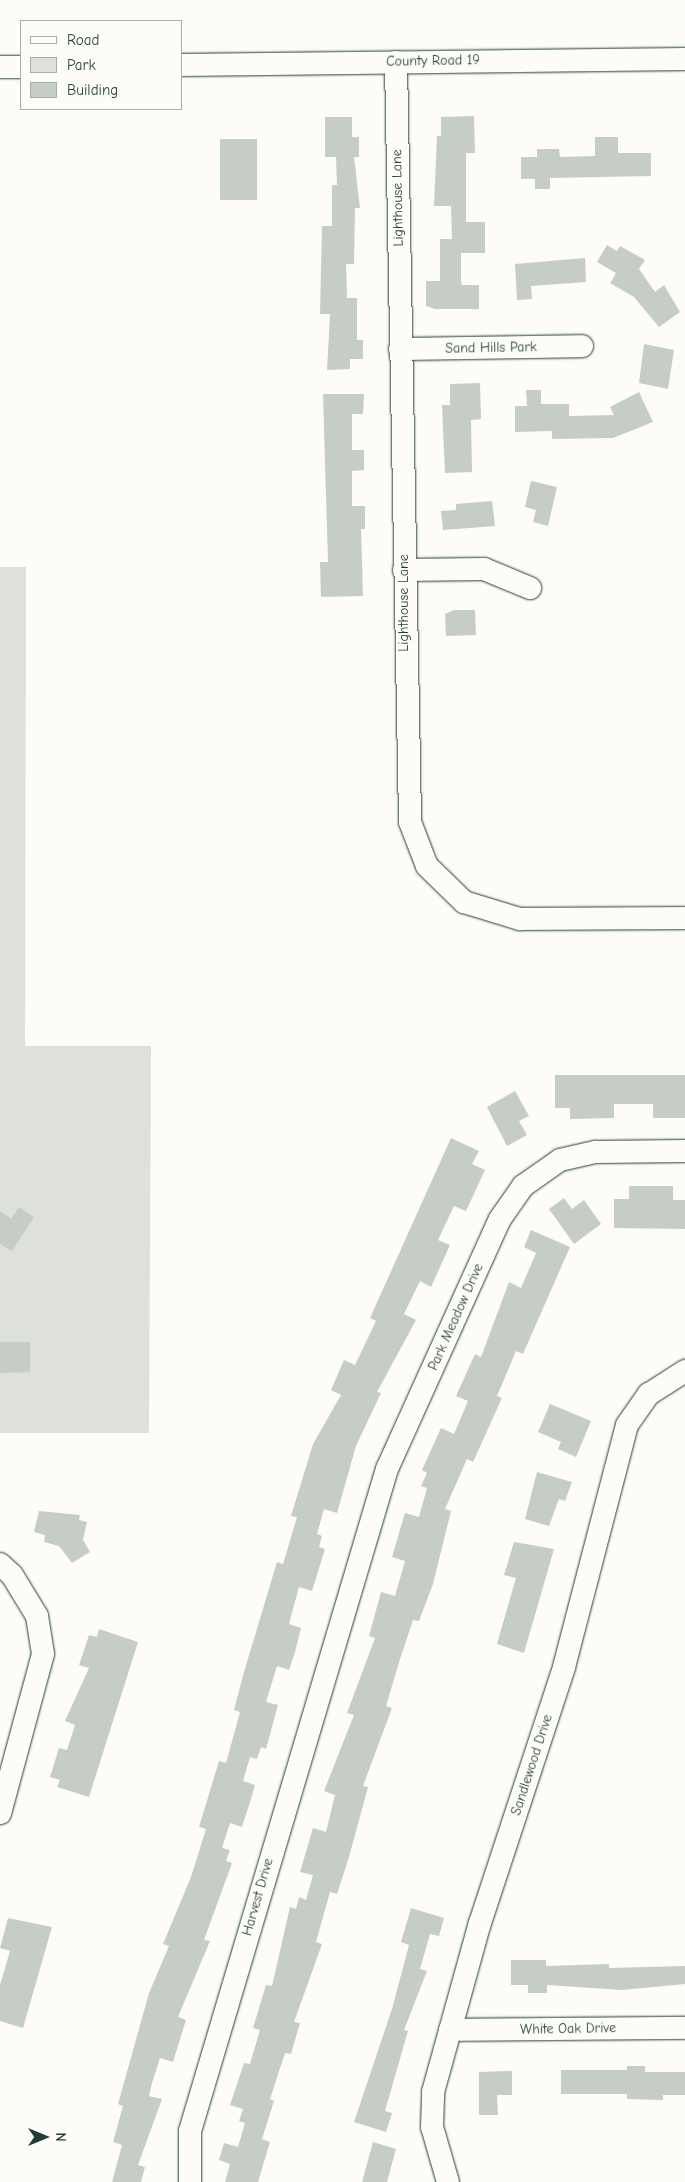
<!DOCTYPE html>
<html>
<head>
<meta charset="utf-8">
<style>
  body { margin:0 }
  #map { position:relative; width:685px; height:2182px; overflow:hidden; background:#fdfcf7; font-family:"Comic Neue",sans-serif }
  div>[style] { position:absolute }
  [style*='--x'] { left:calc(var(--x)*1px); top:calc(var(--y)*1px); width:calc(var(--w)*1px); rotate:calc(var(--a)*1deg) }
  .green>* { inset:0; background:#dde0db }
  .building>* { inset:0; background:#c6cdc7 }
  .roads { filter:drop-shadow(0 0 1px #1f3d34) drop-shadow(0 0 1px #1f3d34) }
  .minor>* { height:22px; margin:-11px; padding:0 11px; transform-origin:11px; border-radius:11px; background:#fdfcf7 }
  span { translate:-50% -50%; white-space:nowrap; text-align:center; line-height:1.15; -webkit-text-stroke:4px #fdfcf7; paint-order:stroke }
  .street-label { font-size:14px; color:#1f3d34 }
  .legend { position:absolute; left:20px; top:20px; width:162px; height:90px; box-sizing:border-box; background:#fdfcf7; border:1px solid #a4b0a9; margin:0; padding:6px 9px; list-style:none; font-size:15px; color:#1f3d34 }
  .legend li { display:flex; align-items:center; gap:10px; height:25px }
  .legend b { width:25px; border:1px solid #a4b0a9 }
  .north { position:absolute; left:20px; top:2112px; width:50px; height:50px; -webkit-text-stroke:4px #fdfcf7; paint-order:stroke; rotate:90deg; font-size:14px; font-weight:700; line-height:20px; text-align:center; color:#1f3d34 }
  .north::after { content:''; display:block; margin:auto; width:18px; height:22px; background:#1f3d34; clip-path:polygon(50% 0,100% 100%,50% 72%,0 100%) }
</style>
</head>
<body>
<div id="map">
  <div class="green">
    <div style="clip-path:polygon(0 567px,26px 567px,25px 1046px,151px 1046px,149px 1433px,0 1433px)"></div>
  </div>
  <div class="building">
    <div style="clip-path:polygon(474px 116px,475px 153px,466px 153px,466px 222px,485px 222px,485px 253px,461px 253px,461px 281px,462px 285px,479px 285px,479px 309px,435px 309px,426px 306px,426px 281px,440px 281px,440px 239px,452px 239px,451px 206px,434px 206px,437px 136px,441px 136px,441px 117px)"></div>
    <div style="clip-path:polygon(325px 117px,352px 117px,352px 137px,359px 137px,359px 157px,354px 157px,360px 208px,355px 208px,354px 264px,346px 264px,347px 298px,357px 298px,357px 340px,363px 340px,363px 359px,350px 359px,350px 369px,327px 370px,330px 314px,320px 314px,322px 226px,332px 226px,332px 185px,337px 185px,336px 157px,325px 157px)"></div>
    <div style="clip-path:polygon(595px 137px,618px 137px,618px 153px,651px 153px,651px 176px,550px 178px,550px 189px,535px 189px,535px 179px,521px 179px,521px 157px,537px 157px,537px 149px,559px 149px,560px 157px,595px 156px)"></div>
    <div style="clip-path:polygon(220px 139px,257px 139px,257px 200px,220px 200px)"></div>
    <div style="clip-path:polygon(607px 245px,617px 251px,620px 246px,645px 260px,639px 269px,655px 292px,664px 285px,680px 312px,659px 327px,634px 297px,610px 283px,616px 273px,597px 262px)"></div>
    <div style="clip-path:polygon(585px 258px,586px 282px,531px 286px,532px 299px,517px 300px,515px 264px)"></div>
    <div style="clip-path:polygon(644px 344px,674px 350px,668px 389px,639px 383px)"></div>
    <div style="clip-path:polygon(480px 383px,481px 419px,471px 420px,472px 472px,445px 473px,442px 405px,450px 405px,450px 384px)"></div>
    <div style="clip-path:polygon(526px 390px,541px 390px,541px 404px,569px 404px,569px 416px,614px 415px,610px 407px,639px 392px,653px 422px,613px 438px,552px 439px,552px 431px,515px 432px,515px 406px,527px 406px)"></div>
    <div style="clip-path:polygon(323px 394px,364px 394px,363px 414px,352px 414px,352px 450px,364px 450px,364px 470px,352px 471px,352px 506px,365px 506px,365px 529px,361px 529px,363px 596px,321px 597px,320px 562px,328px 562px)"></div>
    <div style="clip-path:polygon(531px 481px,557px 487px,548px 526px,533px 522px,536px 510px,525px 507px)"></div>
    <div style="clip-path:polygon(492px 501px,495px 526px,443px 530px,441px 511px,456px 510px,456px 504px)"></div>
    <div style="clip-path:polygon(454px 610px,475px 610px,476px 635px,446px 636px,445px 614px)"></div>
    <div style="clip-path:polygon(555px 1075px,685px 1075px,685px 1118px,653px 1118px,653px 1104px,614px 1104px,614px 1118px,570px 1119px,570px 1108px,555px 1108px)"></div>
    <div style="clip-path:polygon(515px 1091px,529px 1116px,519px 1121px,527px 1135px,507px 1146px,487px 1107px)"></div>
    <div style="clip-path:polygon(451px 1138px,479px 1151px,472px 1164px,485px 1170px,466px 1211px,454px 1206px,438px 1240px,450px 1245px,431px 1287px,420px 1281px,404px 1314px,416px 1320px,377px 1392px,381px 1393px,356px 1446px,337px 1513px,324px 1509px,317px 1534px,322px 1536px,319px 1547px,325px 1549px,312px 1591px,299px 1587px,289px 1624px,301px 1628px,295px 1652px,289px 1670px,277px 1666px,266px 1702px,278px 1705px,266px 1749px,261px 1747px,257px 1759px,250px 1757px,243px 1781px,255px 1785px,250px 1802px,242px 1827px,230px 1823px,222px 1848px,230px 1850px,226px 1861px,232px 1863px,204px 1940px,210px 1941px,178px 2017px,186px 2020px,173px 2062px,160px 2058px,152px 2083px,149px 2096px,162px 2099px,138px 2165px,145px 2167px,141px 2182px,112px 2182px,122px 2145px,113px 2142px,123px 2106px,118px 2104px,149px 1993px,169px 1946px,163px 1944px,191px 1877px,206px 1829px,199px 1827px,219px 1761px,226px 1763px,240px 1712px,234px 1710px,244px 1672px,277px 1562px,283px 1564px,297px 1517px,291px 1516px,313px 1444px,341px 1395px,331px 1390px,344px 1360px,355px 1365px,376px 1321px,370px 1318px)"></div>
    <div style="clip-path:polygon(629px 1186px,673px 1186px,673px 1200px,685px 1200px,685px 1229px,614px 1228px,614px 1199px,629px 1199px)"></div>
    <div style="clip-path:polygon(564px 1198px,572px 1209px,584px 1200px,601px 1224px,574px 1244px,549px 1209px)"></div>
    <div style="clip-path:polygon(19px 1207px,34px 1217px,12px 1251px,0 1244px,0 1211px,11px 1219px)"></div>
    <div style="clip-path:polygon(531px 1230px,570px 1247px,523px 1354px,516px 1351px,497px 1396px,502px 1398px,473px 1462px,467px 1459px,445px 1509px,451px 1511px,433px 1584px,419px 1621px,413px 1620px,400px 1659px,386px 1706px,392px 1708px,363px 1786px,368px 1787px,349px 1857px,337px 1894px,330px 1892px,316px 1942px,322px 1944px,294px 2022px,300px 2023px,291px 2054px,285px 2053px,270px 2099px,274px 2101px,262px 2139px,270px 2142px,258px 2182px,225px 2182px,230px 2164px,219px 2160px,224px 2143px,238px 2147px,245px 2123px,239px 2121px,243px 2109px,230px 2105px,244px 2063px,250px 2064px,260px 2030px,253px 2028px,266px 1985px,272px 1986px,290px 1907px,296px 1909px,299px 1897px,306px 1900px,313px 1875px,300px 1872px,313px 1828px,326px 1832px,335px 1795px,324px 1791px,354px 1715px,347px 1713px,375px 1638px,369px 1636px,381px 1592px,395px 1596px,405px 1561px,392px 1557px,405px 1513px,419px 1517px,427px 1488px,421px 1486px,427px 1473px,422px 1470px,441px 1428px,454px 1434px,468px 1401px,456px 1396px,475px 1354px,481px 1357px,509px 1282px,521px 1288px,536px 1253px,524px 1247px)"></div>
    <div style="clip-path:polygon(0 1342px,30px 1342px,30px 1372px,0 1373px)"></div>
    <div style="clip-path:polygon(550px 1404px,591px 1421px,576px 1457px,558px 1449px,561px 1442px,538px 1432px)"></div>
    <div style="clip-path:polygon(537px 1472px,572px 1482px,565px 1501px,559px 1499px,549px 1526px,525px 1519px)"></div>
    <div style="clip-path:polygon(39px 1511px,80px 1515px,79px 1520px,87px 1522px,83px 1540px,90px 1552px,72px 1563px,59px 1546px,44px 1542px,45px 1535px,34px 1532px)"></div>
    <div style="clip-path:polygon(514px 1542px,554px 1549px,524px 1653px,497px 1644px,516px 1578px,504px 1575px)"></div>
    <div style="clip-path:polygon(99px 1629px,138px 1642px,89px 1797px,57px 1787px,60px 1780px,50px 1777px,59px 1748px,67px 1750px,75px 1725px,65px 1721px,89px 1668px,79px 1665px,89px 1635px,97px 1637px)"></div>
    <div style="clip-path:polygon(411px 1908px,444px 1918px,439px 1936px,430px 1934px,420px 1969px,427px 1971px,404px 2030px,408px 2031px,385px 2111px,392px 2113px,386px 2132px,354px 2122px,392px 2009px,409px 1945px,401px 1942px)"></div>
    <div style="clip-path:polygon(8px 1918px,52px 1927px,23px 2028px,0 2021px,0 1985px,10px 1951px,0 1948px)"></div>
    <div style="clip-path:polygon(511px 1960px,546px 1960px,546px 1966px,609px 1964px,609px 1968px,685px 1966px,685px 1984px,622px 1990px,547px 1985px,547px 1993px,528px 1993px,528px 1985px,511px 1985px)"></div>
    <div style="clip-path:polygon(627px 2066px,645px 2066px,645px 2072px,685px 2072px,685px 2095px,663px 2095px,663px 2100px,627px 2099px,627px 2094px,561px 2094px,561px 2070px,627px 2070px)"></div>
    <div style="clip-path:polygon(512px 2071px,512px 2095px,497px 2095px,498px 2115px,479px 2115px,479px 2072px)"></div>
    <div style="clip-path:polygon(373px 2142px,396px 2149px,387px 2182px,362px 2182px)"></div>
  </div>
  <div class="roads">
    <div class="minor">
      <div style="--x:396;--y:62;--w:760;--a:88.94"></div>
      <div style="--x:410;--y:822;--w:47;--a:68.9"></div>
      <div style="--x:427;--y:866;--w:52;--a:44.2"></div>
      <div style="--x:464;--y:902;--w:59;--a:16.9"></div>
      <div style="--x:520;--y:919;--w:165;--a:-0.3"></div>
      <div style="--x:181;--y:65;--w:504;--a:-0.68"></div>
      <div style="--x:0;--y:67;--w:21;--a:0"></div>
      <div style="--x:400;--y:349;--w:182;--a:-0.9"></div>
      <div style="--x:404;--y:570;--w:80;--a:-0.7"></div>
      <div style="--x:484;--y:569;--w:50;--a:22.4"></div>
      <div style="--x:0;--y:1564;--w:16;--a:43"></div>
      <div style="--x:12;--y:1575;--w:48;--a:58.6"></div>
      <div style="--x:37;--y:1616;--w:38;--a:81"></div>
      <div style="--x:43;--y:1654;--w:165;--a:105.1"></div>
      <div style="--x:450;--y:2030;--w:235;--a:-0.5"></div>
      <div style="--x:190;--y:2182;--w:51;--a:-90"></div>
      <div style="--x:190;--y:2131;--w:691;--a:-73.43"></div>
      <div style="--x:387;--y:1469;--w:274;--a:-65.7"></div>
      <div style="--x:500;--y:1219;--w:40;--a:-55.1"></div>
      <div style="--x:523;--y:1186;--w:45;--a:-35.1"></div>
      <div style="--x:560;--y:1160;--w:37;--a:-13"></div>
      <div style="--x:596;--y:1152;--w:89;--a:-0.6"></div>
      <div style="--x:448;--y:2182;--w:57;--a:-106.2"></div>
      <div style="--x:432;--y:2127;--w:35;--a:-88"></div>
      <div style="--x:433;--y:2092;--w:175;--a:-74.5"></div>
      <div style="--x:480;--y:1923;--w:269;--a:-71.8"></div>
      <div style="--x:564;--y:1667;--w:250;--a:-75.4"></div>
      <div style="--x:627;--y:1425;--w:38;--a:-55"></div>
      <div style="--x:649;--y:1394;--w:43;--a:-32.6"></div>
    </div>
  </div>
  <div class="street-label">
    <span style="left:433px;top:61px;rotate:-1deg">County Road 19</span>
    <span style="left:398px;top:198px;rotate:-91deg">Lighthouse Lane</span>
    <span style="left:491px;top:348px;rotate:-1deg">Sand Hills Park</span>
    <span style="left:404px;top:603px;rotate:-90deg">Lighthouse Lane</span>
    <span style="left:456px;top:1317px;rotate:-66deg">Park Meadow Drive</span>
    <span style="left:532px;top:1765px;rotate:-72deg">Sandlewood Drive</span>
    <span style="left:258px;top:1897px;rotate:-74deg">Harvest Drive</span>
    <span style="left:568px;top:2029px;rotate:-1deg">White Oak Drive</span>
  </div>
  <ul class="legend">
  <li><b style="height:6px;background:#fdfcf7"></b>Road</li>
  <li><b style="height:14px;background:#dde0db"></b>Park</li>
  <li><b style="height:14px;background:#c6cdc7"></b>Building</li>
  </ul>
  <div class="north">N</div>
</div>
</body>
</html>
